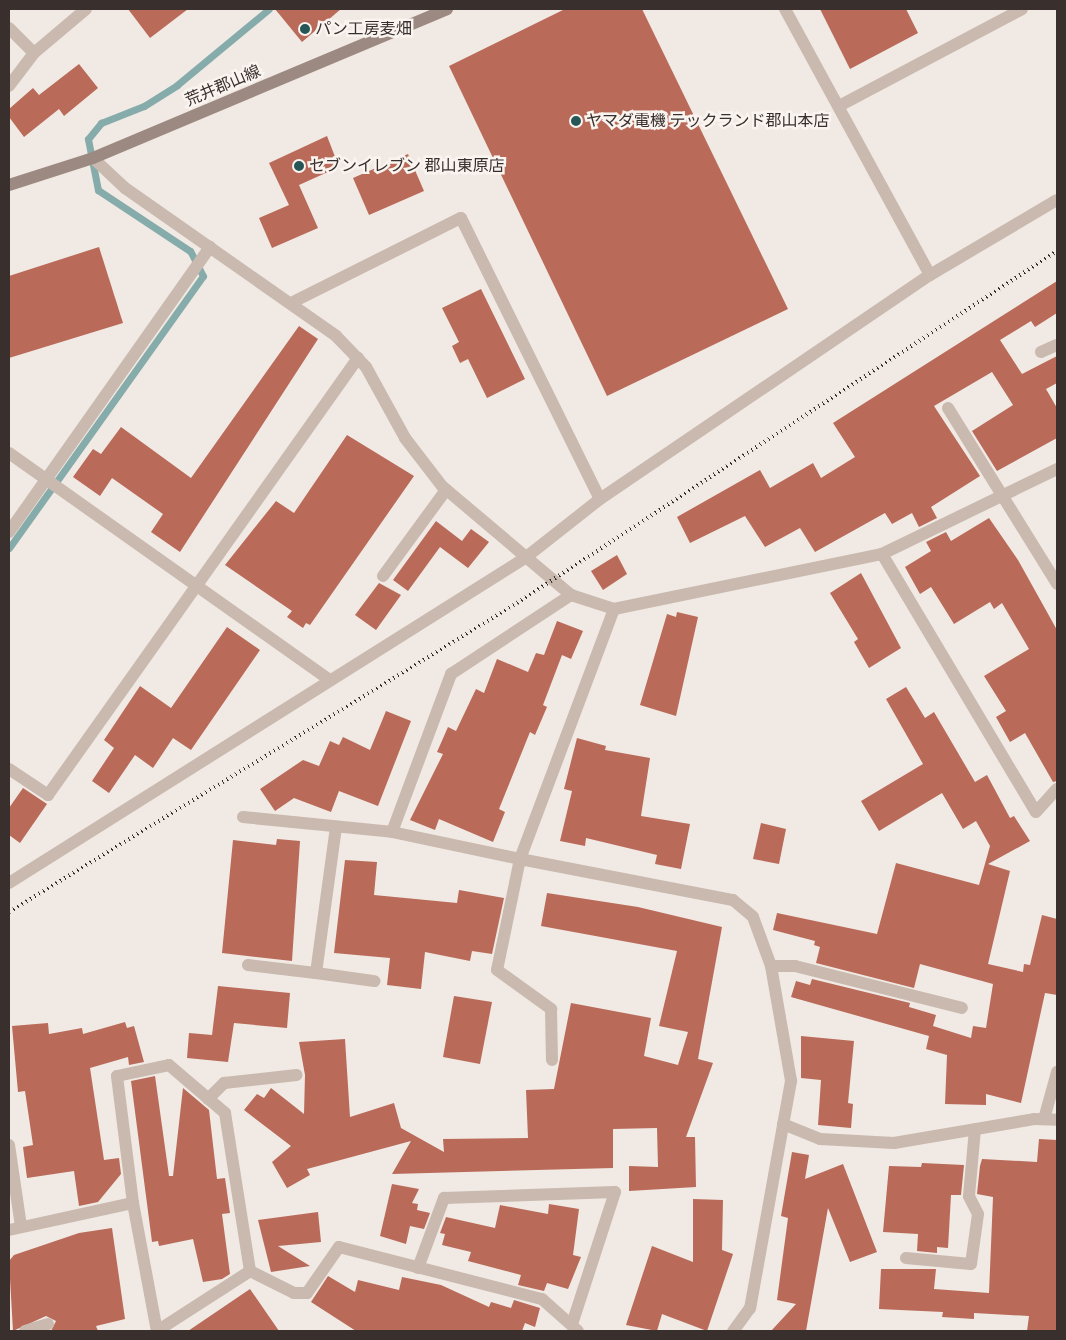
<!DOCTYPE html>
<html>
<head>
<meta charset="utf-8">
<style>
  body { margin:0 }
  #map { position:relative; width:1066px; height:1340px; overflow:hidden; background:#f1e9e3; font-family:Cabin,"Noto Sans JP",sans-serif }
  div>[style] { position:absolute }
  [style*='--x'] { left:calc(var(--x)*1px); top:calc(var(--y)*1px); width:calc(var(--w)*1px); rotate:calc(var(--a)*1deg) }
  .stream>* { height:7px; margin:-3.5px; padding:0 3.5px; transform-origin:3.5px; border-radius:3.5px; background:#85acaa }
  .building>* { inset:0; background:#b96a59 }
  .minor>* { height:12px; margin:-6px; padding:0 6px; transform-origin:6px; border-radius:6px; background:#c9b9af }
  .secondary>* { height:12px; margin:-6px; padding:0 6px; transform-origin:6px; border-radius:6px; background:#9c8981 }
  .rail>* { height:4px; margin-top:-2px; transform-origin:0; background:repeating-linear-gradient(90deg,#392f2d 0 1px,transparent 0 5px) }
  .dots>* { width:14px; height:14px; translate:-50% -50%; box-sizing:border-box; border:2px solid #f9f4ef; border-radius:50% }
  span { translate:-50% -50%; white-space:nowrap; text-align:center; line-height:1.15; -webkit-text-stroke:5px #f9f4ef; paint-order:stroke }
  .poi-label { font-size:16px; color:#392f2d }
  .left { translate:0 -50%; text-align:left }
  .street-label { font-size:16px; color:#392f2d }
  .frame { position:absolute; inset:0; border:10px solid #392f2d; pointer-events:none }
</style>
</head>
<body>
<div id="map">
  <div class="stream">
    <div style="--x:9;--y:548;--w:334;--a:-54.5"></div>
    <div style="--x:203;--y:276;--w:28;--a:-117"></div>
    <div style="--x:190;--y:251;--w:110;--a:-146.5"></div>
    <div style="--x:98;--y:190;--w:52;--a:-101.1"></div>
    <div style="--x:88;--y:139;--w:21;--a:-51"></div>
    <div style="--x:101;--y:123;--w:46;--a:-21.6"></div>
    <div style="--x:144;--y:106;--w:39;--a:-32"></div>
    <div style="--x:177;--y:85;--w:119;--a:-39.6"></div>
  </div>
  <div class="building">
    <div style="clip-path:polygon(128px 9px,188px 9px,150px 38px)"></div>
    <div style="clip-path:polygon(275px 9px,341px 9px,302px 42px)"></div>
    <div style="clip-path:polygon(565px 9px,642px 9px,788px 309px,607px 396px,449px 66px)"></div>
    <div style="clip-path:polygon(820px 9px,906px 9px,918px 33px,850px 69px)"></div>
    <div style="clip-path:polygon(79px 64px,98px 88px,64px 116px,59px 109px,24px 137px,9px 117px,9px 109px,33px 88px,39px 95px)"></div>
    <div style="clip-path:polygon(327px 136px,339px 167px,299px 185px,318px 228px,272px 248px,259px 218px,289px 205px,269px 163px)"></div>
    <div style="clip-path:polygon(408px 154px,424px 191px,369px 215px,353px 178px)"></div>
    <div style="clip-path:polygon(99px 247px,123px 323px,9px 358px,9px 276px)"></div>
    <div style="clip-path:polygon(1057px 281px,1057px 313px,1035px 327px,1031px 321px,1000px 340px,1022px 374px,1057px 356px,1057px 383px,1046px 389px,1057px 408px,1057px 438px,997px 471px,972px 431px,1013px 405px,992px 372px,934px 406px,980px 476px,931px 507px,937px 518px,919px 527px,912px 513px,892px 524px,885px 513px,815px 552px,800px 528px,765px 547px,745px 516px,690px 543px,677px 517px,760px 470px,770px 488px,813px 463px,821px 478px,855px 457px,833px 423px)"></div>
    <div style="clip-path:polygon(481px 289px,525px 379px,487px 398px,468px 359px,460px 363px,452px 346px,459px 342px,442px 308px)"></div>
    <div style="clip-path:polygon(299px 326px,318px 339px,180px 552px,151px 532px,163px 514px,112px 478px,100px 496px,73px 477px,93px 449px,101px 454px,121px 427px,191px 478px)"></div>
    <div style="clip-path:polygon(347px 435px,414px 476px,310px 625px,306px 623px,303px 628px,287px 617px,292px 611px,225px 565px,276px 501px,294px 513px)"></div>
    <div style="clip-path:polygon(989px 518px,1018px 560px,1057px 630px,1057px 781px,1053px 782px,1025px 733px,1010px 742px,996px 717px,1006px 711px,984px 676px,1029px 649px,1002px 603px,994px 609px,990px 602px,954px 624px,931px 587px,920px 594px,905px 567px,931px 551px,926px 542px,946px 532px,951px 541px)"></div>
    <div style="clip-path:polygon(436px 521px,462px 541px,471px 529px,489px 542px,468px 568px,440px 547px,408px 591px,393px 580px)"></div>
    <div style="clip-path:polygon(617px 555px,627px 574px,603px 590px,591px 571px)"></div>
    <div style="clip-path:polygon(861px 573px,901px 648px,869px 668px,854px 642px,858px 639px,830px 593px)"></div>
    <div style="clip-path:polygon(379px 583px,401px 595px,376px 630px,355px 615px)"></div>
    <div style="clip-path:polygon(677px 612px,698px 617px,676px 716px,640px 705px,667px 614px,676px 617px)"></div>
    <div style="clip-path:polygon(557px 621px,583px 631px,571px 659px,562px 655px,543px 705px,547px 707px,535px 735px,530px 732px,499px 809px,505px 812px,493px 842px,439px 819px,435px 830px,410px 820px,443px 754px,437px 752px,448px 727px,456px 731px,476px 689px,484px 693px,497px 659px,528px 672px,536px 653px,544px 655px)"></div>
    <div style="clip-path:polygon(227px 627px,260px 650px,191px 750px,173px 738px,153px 768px,135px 755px,109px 793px,92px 781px,114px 748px,104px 740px,140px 686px,171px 708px)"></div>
    <div style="clip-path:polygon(906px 687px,925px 718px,934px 712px,975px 782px,987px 775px,1010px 818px,1014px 816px,1030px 841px,988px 864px,1010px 871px,988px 964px,1023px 972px,1024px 964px,1030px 965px,1042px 915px,1057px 919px,1057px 995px,1045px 993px,1021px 1103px,986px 1094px,986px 1105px,945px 1104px,947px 1055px,926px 1049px,929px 1036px,791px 997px,796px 981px,810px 985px,812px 979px,910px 1003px,909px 1007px,936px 1015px,933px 1026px,971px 1038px,973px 1026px,986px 1028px,993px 984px,920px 964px,914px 988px,816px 963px,820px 947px,814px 945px,815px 941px,773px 930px,777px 913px,877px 934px,896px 863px,979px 885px,990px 846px,976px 821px,963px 829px,942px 793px,879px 831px,861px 801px,923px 764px,886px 699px)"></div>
    <div style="clip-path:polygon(386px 711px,411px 721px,378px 806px,339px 791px,331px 812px,294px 798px,275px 811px,260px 789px,303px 760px,319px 766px,330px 741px,339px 745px,343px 737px,370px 750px)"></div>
    <div style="clip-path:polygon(577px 738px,606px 746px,605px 750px,650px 758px,641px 816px,690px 824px,681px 869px,655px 864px,657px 855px,586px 838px,585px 846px,560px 841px,572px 791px,564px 789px)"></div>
    <div style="clip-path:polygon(23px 788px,47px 804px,20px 843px,9px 835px,9px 808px)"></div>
    <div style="clip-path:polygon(761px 823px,786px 829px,779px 864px,753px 859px)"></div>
    <div style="clip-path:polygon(277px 839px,300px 841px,292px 961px,222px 953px,233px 840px,276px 845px)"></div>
    <div style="clip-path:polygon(345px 860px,377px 862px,374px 895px,457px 903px,459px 890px,504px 898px,492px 954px,472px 951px,470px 961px,425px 952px,421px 989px,387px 985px,390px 958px,334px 953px)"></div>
    <div style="clip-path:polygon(547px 893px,638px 907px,722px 927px,698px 1059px,713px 1063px,686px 1137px,695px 1137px,696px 1187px,629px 1191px,629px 1166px,658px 1167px,657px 1128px,613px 1129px,613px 1168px,392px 1174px,411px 1141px,307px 1169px,310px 1175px,287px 1188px,272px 1162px,291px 1146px,244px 1110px,257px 1094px,264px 1098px,271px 1088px,304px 1114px,305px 1075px,299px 1042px,345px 1039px,350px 1117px,394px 1103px,401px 1128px,444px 1152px,443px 1139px,528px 1138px,526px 1090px,554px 1089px,571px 1003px,651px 1018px,644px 1056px,678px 1065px,688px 1032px,659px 1026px,677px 951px,541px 926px)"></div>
    <div style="clip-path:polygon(218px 986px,290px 993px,287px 1028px,234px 1023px,228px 1062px,187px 1058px,189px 1033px,212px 1035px)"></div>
    <div style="clip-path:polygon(454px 996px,492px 1002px,480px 1064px,443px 1057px)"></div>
    <div style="clip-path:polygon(125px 1022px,127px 1028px,134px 1026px,144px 1062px,129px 1065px,128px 1057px,90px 1068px,104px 1160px,119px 1158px,121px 1174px,98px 1202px,79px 1206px,74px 1171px,27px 1178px,23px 1147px,33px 1145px,25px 1091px,18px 1092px,12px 1026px,48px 1023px,49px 1034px,82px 1028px,83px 1034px)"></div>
    <div style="clip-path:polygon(801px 1036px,854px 1041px,848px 1103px,853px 1104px,851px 1128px,818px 1125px,821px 1080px,801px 1078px)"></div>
    <div style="clip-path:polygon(155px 1076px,169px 1176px,173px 1176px,183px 1088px,209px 1110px,217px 1179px,225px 1178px,230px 1213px,222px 1214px,230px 1274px,222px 1279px,203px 1282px,193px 1239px,159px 1246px,158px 1241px,152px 1242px,131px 1081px)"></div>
    <div style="clip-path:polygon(1039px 1139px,1057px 1140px,1057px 1331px,1027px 1331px,1029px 1316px,974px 1313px,974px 1319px,942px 1317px,943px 1312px,879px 1309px,881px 1269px,936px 1269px,934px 1289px,989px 1293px,993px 1197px,977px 1194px,980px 1166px,982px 1159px,1037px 1162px)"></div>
    <div style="clip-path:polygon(792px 1152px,809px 1155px,805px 1179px,843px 1164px,877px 1252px,850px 1262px,828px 1208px,806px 1331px,771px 1331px,796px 1304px,777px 1300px,788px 1218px,781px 1216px)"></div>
    <div style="clip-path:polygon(922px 1163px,964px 1165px,961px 1195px,951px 1195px,948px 1248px,937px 1247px,937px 1253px,917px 1251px,918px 1234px,883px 1232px,889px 1166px,921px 1167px)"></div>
    <div style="clip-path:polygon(392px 1184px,419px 1189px,412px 1203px,418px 1204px,417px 1210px,430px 1213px,424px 1229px,410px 1226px,406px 1244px,380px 1236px)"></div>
    <div style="clip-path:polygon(693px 1199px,723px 1200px,722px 1250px,733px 1254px,707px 1331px,662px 1314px,657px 1331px,626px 1325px,652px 1246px,693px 1262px)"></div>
    <div style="clip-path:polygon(549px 1204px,579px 1209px,573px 1255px,581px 1257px,568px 1289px,547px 1283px,544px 1291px,518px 1285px,521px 1275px,468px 1261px,471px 1252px,442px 1245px,445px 1234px,440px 1233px,446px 1217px,495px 1228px,500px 1205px,548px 1214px)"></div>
    <div style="clip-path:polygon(318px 1212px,321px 1242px,278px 1246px,310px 1266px,271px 1272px,258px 1220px)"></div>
    <div style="clip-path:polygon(112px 1228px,125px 1319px,96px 1326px,98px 1331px,51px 1331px,56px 1321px,46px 1316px,13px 1331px,9px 1261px,14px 1255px,79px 1233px)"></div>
    <div style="clip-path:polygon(328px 1276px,355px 1292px,358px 1280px,399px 1290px,402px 1277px,441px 1285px,489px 1307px,491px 1302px,511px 1308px,514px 1300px,540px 1308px,535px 1327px,525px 1323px,522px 1331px,356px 1331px,311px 1302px)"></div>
    <div style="clip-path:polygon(250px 1289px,279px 1331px,188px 1331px)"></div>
  </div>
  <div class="minor">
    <div style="--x:785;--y:9;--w:303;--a:61.4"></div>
    <div style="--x:9;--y:28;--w:35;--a:45"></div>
    <div style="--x:9;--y:86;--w:41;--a:-52.9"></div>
    <div style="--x:34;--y:53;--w:68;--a:-40.2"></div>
    <div style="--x:839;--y:106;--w:207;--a:-27.9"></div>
    <div style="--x:93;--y:158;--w:44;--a:43.2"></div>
    <div style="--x:125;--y:188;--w:258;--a:35"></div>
    <div style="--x:336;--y:336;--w:43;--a:45.9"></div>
    <div style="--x:366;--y:367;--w:81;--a:61.2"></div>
    <div style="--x:405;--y:438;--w:61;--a:52.4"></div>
    <div style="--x:442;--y:486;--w:169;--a:40.2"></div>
    <div style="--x:571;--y:595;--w:45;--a:18"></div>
    <div style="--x:614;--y:609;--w:267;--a:110.6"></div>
    <div style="--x:520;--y:859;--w:217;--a:10.9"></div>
    <div style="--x:733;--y:900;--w:26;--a:40"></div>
    <div style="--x:753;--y:917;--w:52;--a:69.8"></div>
    <div style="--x:771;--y:966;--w:117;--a:80.1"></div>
    <div style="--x:791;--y:1081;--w:231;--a:100.2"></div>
    <div style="--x:750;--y:1308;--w:29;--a:126"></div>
    <div style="--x:291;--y:303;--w:190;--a:-26.6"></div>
    <div style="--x:461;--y:218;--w:313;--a:63.7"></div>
    <div style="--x:1041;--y:352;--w:17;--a:-24"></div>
    <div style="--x:948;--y:408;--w:207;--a:58.2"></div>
    <div style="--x:9;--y:453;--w:391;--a:35.3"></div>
    <div style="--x:9;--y:532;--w:349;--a:-54.8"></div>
    <div style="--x:882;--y:554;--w:300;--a:59.2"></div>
    <div style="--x:1036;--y:812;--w:31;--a:-48"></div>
    <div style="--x:383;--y:576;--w:107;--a:-53.8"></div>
    <div style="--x:614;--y:609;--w:274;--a:-11.6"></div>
    <div style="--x:882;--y:554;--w:195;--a:-25.9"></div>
    <div style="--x:9;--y:769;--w:47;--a:33.7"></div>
    <div style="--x:48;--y:795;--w:536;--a:-54.65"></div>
    <div style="--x:243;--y:817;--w:150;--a:5.7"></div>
    <div style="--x:392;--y:832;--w:131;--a:11.9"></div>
    <div style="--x:520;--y:859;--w:113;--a:101.7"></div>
    <div style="--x:497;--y:970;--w:67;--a:35.8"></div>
    <div style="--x:551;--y:1009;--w:51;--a:88.9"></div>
    <div style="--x:392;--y:832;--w:169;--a:-69.5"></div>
    <div style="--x:451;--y:674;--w:144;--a:-33.4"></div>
    <div style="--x:9;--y:883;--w:610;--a:-32.2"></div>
    <div style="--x:525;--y:558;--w:95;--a:-38.2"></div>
    <div style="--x:600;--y:499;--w:399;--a:-34.2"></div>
    <div style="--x:930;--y:275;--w:147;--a:-30.6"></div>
    <div style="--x:248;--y:965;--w:68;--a:6.7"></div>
    <div style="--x:316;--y:973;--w:147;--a:-82.2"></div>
    <div style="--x:771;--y:966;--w:24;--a:0"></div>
    <div style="--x:795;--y:966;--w:172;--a:14.1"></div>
    <div style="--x:316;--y:973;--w:59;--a:7.9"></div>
    <div style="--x:208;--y:1099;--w:23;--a:-45"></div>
    <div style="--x:224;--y:1083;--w:73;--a:-6.3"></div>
    <div style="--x:1044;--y:1119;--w:49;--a:-74.5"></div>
    <div style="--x:783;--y:1124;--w:40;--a:22"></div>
    <div style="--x:820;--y:1139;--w:74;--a:3.1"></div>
    <div style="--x:894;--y:1143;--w:142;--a:-9.7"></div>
    <div style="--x:1034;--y:1119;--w:23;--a:2"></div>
    <div style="--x:9;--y:1145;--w:82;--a:81.6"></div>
    <div style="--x:133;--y:1203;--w:128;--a:-97.2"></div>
    <div style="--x:117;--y:1076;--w:53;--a:-11.9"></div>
    <div style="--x:169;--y:1065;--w:74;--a:40.6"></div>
    <div style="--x:225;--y:1113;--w:160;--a:81"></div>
    <div style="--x:9;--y:1230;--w:127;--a:-12.3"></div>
    <div style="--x:133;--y:1203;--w:130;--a:79.4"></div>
    <div style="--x:906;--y:1258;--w:65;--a:5.3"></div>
    <div style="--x:971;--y:1264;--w:50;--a:-82"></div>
    <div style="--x:978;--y:1214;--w:20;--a:-117"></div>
    <div style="--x:969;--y:1196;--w:67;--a:-84.9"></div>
    <div style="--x:418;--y:1268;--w:75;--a:-69.6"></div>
    <div style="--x:444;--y:1198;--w:171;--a:-2"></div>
    <div style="--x:615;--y:1192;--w:139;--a:108"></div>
    <div style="--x:25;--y:1331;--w:24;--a:-17"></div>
    <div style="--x:157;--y:1331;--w:111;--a:-32.8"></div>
    <div style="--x:250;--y:1271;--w:49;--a:26.6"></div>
    <div style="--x:294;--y:1293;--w:13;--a:0"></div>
    <div style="--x:307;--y:1293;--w:56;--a:-55.2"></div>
    <div style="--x:339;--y:1247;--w:210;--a:14.4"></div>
    <div style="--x:542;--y:1299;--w:48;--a:41.6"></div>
  </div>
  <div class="secondary">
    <div style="--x:9;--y:185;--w:88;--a:-17.8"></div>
    <div style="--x:93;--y:158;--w:384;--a:-22.8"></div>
  </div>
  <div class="rail">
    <div style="--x:9;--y:912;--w:595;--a:-31.31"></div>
    <div style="--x:517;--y:603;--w:645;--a:-33.1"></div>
  </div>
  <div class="dots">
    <div style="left:305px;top:29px;background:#265656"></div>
    <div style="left:576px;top:121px;background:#265656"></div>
    <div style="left:299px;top:166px;background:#265656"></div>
  </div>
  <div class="poi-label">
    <span class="left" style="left:315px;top:29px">パン工房麦畑</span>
    <span class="left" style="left:586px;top:121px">ヤマダ電機 テックランド郡山本店</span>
    <span class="left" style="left:309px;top:166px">セブンイレブン 郡山東原店</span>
  </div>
  <div class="street-label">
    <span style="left:223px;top:86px;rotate:-23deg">荒井郡山線</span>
  </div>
  <div class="frame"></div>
</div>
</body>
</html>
